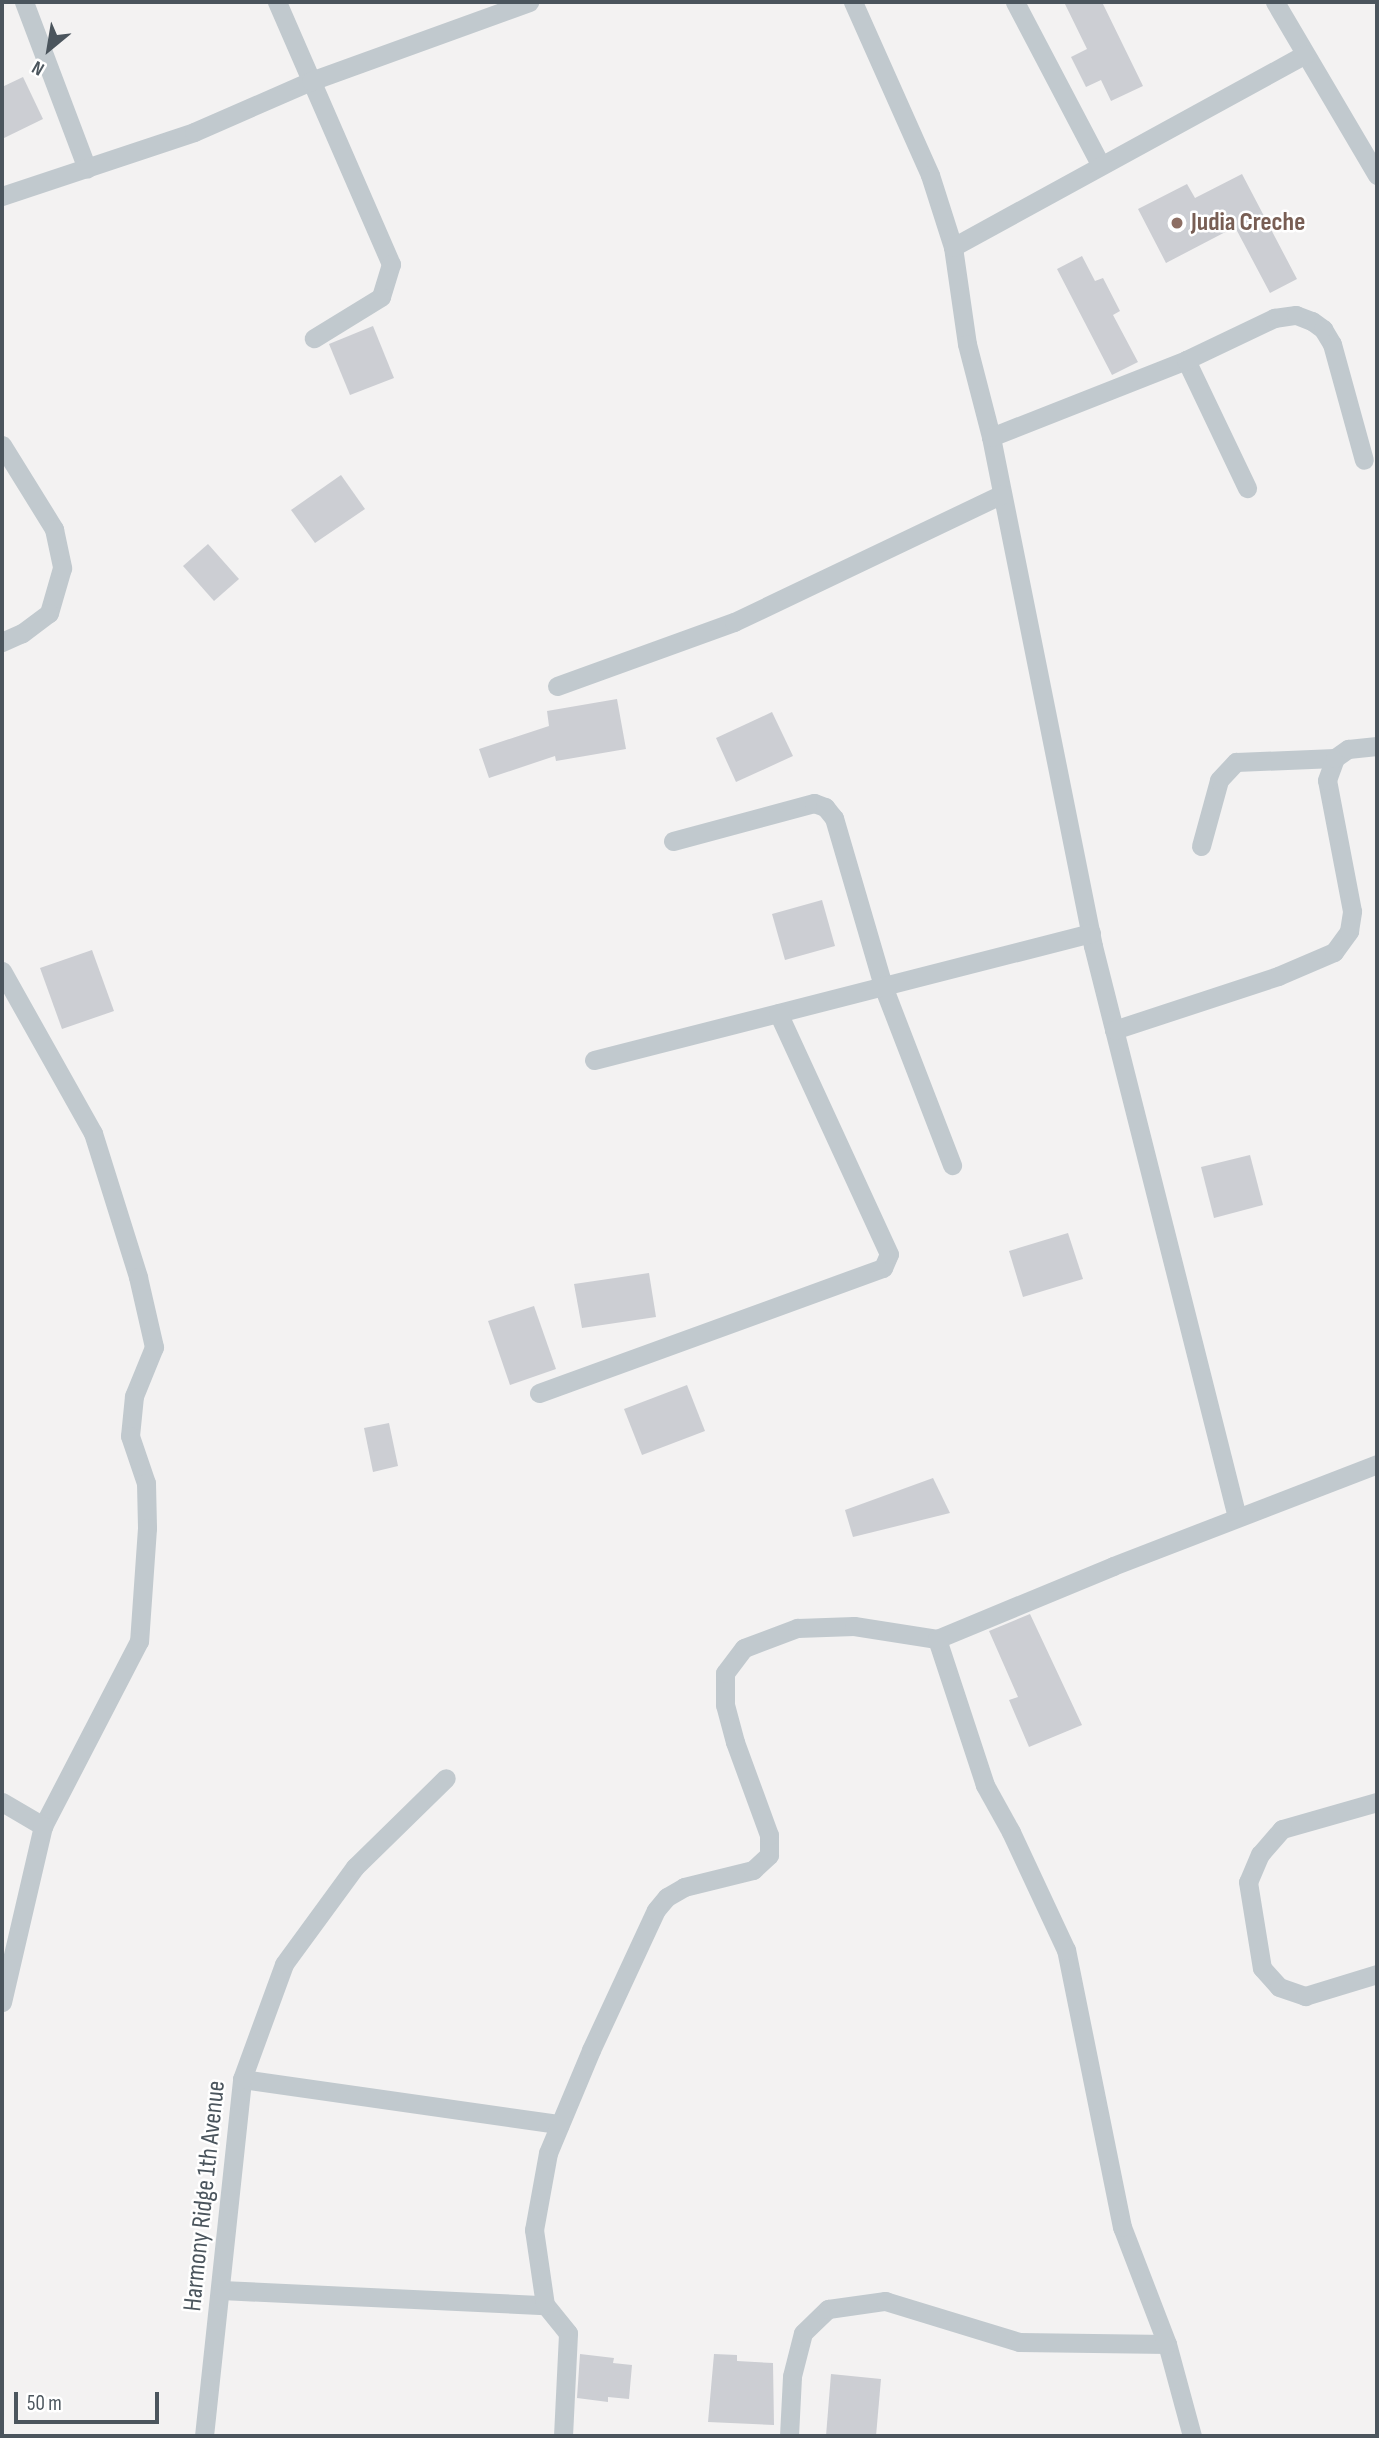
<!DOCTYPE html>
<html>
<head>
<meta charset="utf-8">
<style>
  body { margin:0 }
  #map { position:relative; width:1379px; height:2438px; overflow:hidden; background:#f3f2f2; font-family:"Sofia Sans Condensed",sans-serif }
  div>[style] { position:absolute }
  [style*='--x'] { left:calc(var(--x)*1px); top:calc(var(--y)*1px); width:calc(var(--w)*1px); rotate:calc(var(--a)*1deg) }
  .building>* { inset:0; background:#ccced3 }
  .minor>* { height:19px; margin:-9.5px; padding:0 9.5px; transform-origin:9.5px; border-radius:9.5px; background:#c1c9ce }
  .dots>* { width:19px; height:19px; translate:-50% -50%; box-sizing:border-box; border:4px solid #fff; border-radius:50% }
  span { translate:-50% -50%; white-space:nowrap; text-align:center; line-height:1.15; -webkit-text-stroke:5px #fff; paint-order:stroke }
  .education-label { font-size:26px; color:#785e54; font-weight:700 }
  .left { translate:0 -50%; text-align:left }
  .street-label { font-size:26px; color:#4b555d }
  .frame { position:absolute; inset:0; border:4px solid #4b555d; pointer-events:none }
  .north { position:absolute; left:14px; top:14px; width:70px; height:70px; -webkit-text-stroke:5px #fff; paint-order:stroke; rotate:210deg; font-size:19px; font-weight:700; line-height:28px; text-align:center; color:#4b555d }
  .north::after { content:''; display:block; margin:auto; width:24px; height:32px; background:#4b555d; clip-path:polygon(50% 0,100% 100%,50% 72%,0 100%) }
  .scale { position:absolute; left:14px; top:2392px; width:145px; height:32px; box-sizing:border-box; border:4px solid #4b555d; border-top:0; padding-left:9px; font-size:21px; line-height:24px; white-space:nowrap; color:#4b555d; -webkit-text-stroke:5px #fff; paint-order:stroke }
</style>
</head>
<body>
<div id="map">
  <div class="building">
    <div style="clip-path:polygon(1064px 2px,1102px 2px,1143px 86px,1111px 101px,1101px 80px,1086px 87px,1071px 57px,1087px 49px)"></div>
    <div style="clip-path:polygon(23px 77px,43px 119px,2px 139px,2px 87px)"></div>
    <div style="clip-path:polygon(1242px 174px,1297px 279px,1270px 293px,1235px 227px,1166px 263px,1138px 209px,1187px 184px,1195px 198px)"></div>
    <div style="clip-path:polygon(1082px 256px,1095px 281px,1103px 278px,1120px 311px,1113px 315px,1138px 362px,1112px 375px,1057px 269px)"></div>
    <div style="clip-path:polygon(373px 326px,394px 378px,350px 395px,329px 344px)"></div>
    <div style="clip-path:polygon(341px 475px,365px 509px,315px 543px,291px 510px)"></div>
    <div style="clip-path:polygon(208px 544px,239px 579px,214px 601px,183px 566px)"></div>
    <div style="clip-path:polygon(617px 699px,626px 749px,556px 761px,555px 756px,489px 778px,479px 749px,549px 726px,547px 711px)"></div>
    <div style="clip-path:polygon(772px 712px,793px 756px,736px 782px,716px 738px)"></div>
    <div style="clip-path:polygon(822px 900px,835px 946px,785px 960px,772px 914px)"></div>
    <div style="clip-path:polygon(92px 950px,114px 1011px,62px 1029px,40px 968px)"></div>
    <div style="clip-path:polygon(1250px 1155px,1263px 1205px,1214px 1218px,1201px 1167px)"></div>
    <div style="clip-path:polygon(1068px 1233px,1083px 1279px,1023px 1297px,1009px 1251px)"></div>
    <div style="clip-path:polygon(649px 1273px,656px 1317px,582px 1328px,574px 1284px)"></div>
    <div style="clip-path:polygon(534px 1306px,556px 1369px,510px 1385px,488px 1321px)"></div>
    <div style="clip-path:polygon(687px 1385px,705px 1431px,642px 1455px,624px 1409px)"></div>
    <div style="clip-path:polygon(389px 1423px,398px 1466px,373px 1472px,364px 1428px)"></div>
    <div style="clip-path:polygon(933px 1478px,950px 1513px,853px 1537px,845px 1510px)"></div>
    <div style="clip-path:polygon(1030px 1614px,1082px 1725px,1029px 1747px,1009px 1700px,1018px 1697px,989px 1631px)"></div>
    <div style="clip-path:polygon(580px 2354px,614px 2358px,613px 2363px,632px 2365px,629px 2399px,608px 2397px,608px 2402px,577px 2398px)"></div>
    <div style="clip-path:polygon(714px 2354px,737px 2355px,737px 2361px,773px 2363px,774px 2425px,708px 2422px)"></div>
    <div style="clip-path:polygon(831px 2374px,881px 2379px,876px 2436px,826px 2436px)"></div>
  </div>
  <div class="minor">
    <div style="--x:24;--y:2;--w:178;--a:69.3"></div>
    <div style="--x:277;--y:2;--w:286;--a:66.5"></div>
    <div style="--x:391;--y:264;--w:34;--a:107"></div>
    <div style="--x:381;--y:297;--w:79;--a:148.5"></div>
    <div style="--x:853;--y:2;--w:189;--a:66"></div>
    <div style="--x:930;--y:175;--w:76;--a:72.3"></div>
    <div style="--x:953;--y:247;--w:98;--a:81.8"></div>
    <div style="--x:967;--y:344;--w:96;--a:75.5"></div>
    <div style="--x:991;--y:437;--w:519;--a:78.67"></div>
    <div style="--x:1093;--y:946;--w:589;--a:75.85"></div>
    <div style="--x:1015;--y:2;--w:183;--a:62.3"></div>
    <div style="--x:1275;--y:2;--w:201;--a:59.5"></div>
    <div style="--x:2;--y:196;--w:202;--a:-18.4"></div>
    <div style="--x:194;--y:132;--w:128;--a:-23.6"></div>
    <div style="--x:311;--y:81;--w:232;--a:-19.9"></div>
    <div style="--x:953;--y:247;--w:401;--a:-28.7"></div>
    <div style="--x:1186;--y:360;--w:142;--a:64.5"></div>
    <div style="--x:991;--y:437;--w:210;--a:-21.5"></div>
    <div style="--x:1186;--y:360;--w:98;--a:-25.5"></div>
    <div style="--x:1274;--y:318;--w:22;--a:-8"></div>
    <div style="--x:1296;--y:315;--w:17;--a:21"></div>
    <div style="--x:1312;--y:321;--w:14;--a:36"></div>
    <div style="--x:1323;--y:329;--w:17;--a:59"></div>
    <div style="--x:1332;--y:344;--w:120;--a:74.6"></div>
    <div style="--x:2;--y:445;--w:99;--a:58.2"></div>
    <div style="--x:54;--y:529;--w:40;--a:78"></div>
    <div style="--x:62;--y:568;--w:47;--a:106.1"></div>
    <div style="--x:49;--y:613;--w:34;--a:143"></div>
    <div style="--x:22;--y:633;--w:22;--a:156"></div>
    <div style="--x:557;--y:686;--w:188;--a:-19.9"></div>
    <div style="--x:734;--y:622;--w:297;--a:-25.5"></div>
    <div style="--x:673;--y:841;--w:146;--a:-15.1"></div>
    <div style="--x:814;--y:803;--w:12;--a:20"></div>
    <div style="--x:825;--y:807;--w:14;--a:51"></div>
    <div style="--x:834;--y:818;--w:175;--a:73.7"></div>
    <div style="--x:883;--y:986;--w:192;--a:68.9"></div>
    <div style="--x:1201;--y:846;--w:68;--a:-74.7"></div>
    <div style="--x:1219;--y:780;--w:25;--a:-47"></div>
    <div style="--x:1236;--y:762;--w:99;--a:-2.3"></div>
    <div style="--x:2;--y:971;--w:186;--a:60.7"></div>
    <div style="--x:93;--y:1133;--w:151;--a:72.6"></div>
    <div style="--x:138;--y:1277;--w:72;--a:77.1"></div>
    <div style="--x:154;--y:1347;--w:53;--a:112.2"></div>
    <div style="--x:134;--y:1396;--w:40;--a:95.7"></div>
    <div style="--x:130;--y:1436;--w:50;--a:71.2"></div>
    <div style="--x:146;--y:1483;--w:45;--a:88.7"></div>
    <div style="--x:147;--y:1528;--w:113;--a:94"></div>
    <div style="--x:139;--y:1641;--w:208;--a:117.4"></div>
    <div style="--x:1114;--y:1030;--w:173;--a:-18.2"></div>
    <div style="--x:1278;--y:976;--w:61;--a:-23.2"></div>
    <div style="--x:1334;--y:952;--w:26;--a:-54"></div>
    <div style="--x:1349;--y:931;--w:20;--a:-81"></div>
    <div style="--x:1352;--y:911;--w:133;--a:-100.8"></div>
    <div style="--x:1327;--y:780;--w:23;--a:-70"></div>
    <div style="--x:1335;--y:758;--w:16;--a:-35"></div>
    <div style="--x:1348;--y:749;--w:29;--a:-6"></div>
    <div style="--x:594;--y:1060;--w:513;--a:-14.33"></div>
    <div style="--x:539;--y:1393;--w:366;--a:-20"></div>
    <div style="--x:883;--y:1268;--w:15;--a:-67"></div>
    <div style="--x:889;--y:1254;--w:265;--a:-114.7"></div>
    <div style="--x:2;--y:1802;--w:48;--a:30.3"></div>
    <div style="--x:43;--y:1826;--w:181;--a:103.1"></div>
    <div style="--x:1377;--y:1802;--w:99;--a:164.1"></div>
    <div style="--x:1282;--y:1829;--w:33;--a:131"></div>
    <div style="--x:1260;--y:1854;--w:30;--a:113"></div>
    <div style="--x:1248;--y:1882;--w:87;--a:80.8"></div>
    <div style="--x:1262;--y:1968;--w:25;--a:48"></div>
    <div style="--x:1279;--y:1987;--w:28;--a:19"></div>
    <div style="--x:1305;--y:1996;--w:75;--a:-17"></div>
    <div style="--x:242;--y:2079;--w:321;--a:8.1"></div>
    <div style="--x:221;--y:2290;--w:324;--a:2.7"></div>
    <div style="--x:204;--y:2436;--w:359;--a:-83.9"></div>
    <div style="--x:242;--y:2079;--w:122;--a:-69.9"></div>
    <div style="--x:284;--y:1964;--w:120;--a:-53.8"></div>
    <div style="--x:355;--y:1867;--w:127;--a:-44.4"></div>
    <div style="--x:563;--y:2436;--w:103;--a:-87.2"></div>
    <div style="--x:568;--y:2333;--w:36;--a:-129"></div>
    <div style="--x:545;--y:2305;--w:76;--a:-98.3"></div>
    <div style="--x:534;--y:2230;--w:78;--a:-79.7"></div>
    <div style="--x:548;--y:2153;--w:112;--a:-67.3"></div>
    <div style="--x:591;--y:2050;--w:154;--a:-65.1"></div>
    <div style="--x:656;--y:1910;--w:17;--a:-50"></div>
    <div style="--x:667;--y:1897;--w:20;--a:-30"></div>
    <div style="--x:684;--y:1887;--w:71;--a:-13.8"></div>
    <div style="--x:753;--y:1870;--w:22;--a:-43"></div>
    <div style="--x:769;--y:1855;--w:20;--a:-90"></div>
    <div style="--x:769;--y:1835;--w:99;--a:-110.1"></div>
    <div style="--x:735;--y:1742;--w:38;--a:-105"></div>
    <div style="--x:725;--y:1705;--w:32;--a:-90"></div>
    <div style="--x:725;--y:1673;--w:31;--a:-53"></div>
    <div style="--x:744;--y:1648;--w:57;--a:-20.7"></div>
    <div style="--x:797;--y:1628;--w:57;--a:-2"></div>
    <div style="--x:854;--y:1626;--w:84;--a:8.9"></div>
    <div style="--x:789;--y:2436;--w:60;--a:-87.1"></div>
    <div style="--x:792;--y:2376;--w:44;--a:-75.7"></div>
    <div style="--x:803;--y:2333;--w:35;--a:-44"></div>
    <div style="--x:828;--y:2309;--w:58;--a:-8"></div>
    <div style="--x:885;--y:2301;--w:140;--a:17"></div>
    <div style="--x:1019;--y:2342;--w:148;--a:0.8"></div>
    <div style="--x:1192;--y:2436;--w:95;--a:-105.2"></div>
    <div style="--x:1167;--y:2344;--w:125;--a:-111"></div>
    <div style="--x:1122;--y:2227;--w:283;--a:-101.4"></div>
    <div style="--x:1066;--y:1950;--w:130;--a:-115"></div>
    <div style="--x:1011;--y:1832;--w:54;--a:-119"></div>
    <div style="--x:985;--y:1785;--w:154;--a:-108.2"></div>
    <div style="--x:937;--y:1639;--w:191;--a:-22.5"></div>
    <div style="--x:1113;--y:1566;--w:283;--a:-21.1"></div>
  </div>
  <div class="dots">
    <div style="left:1177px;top:223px;background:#8d6e63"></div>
  </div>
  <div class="education-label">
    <span class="left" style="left:1191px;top:223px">Judia Creche</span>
  </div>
  <div class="street-label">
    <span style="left:205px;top:2196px;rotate:-84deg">Harmony Ridge 1th Avenue</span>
  </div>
  <div class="frame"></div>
  <div class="north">N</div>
  <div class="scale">50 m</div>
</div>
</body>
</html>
